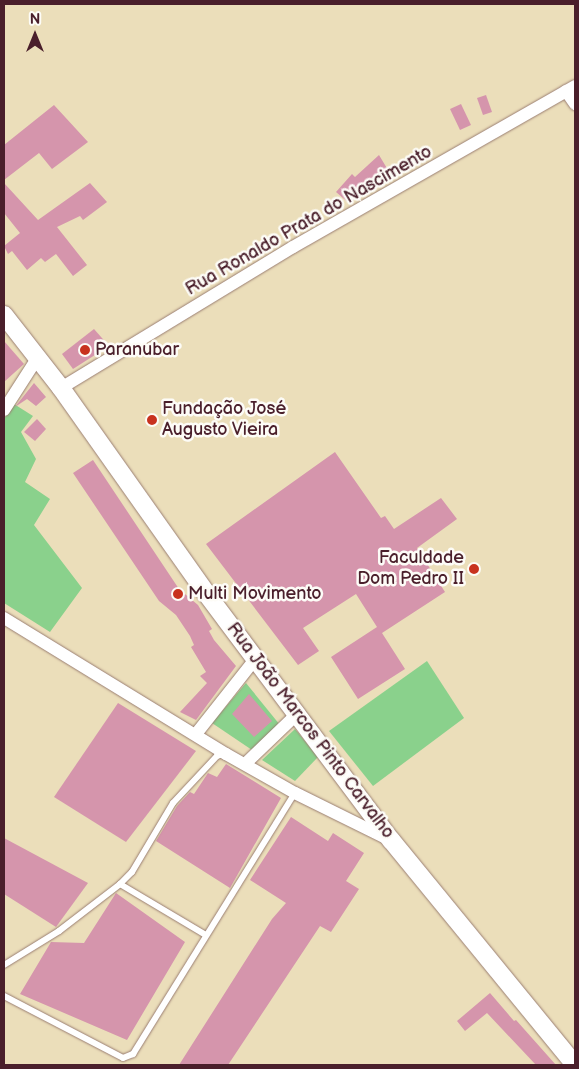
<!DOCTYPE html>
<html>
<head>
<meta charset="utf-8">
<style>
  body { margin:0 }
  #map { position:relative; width:579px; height:1069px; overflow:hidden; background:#ebdeba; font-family:"Balsamiq Sans",sans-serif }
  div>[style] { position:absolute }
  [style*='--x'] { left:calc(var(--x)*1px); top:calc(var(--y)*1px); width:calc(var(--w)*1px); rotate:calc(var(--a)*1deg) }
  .green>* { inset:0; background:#8ad18c }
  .building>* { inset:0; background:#d595ac }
  .roads { filter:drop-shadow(0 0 1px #9a7e72) drop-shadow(0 0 1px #9a7e72) }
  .service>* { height:6px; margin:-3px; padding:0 3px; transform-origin:3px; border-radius:3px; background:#fff }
  .minor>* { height:12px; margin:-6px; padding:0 6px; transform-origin:6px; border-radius:6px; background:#fff }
  .secondary>* { height:18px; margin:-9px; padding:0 9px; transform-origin:9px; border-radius:9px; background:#fff }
  .dots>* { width:14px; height:14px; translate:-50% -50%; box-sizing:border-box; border:2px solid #fdfcf7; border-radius:50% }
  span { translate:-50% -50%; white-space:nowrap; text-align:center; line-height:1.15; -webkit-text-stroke:5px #fdfcf7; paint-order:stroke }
  .street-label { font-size:18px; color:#4a1f2b }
  .poi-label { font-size:18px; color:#4a1f2b }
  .left { translate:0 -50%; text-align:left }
  .right { translate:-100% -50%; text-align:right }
  .frame { position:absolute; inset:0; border:5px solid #4a1f2b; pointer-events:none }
  .north { position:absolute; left:10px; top:10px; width:50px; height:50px; -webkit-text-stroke:4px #fdfcf7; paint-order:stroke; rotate:0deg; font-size:14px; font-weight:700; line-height:20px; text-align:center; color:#4a1f2b }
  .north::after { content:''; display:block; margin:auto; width:18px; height:22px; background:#4a1f2b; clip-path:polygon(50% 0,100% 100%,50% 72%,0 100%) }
</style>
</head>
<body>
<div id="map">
  <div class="green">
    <div style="clip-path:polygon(14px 404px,33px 416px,21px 432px,36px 459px,25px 482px,50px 499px,34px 525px,82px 588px,50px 632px,4px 603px,4px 419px)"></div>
    <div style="clip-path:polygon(427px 661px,464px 718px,373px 786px,329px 731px)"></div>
    <div style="clip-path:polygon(246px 683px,280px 725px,252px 750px,212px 723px)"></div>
    <div style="clip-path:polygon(295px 729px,318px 757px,295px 781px,262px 760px)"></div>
  </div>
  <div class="building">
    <div style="clip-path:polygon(486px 95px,492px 112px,483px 115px,477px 98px)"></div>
    <div style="clip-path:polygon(461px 104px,471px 125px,460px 130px,450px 109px)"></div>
    <div style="clip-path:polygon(54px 105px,88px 142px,52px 169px,39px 153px,4px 180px,4px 145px)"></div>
    <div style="clip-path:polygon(379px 155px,391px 175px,370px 189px,367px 185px,350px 204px,336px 192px,352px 174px,355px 177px)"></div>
    <div style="clip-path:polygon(4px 183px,38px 220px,90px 183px,107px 202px,83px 220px,80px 216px,57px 227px,87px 265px,73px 276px,56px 254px,45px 262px,41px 258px,27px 270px,12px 251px,8px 254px,4px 246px,20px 233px,4px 213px)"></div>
    <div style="clip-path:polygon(94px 329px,109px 346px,73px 369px,62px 354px)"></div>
    <div style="clip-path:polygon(4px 341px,24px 364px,4px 382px)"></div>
    <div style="clip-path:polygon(34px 383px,46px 397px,36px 406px,27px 399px,15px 407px)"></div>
    <div style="clip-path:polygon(37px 419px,46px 429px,35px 441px,24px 432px)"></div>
    <div style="clip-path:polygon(335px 452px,381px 518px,385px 516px,394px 529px,441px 498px,457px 519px,417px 548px,445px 592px,382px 633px,405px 669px,358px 699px,331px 657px,377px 627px,356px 594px,303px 628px,319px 651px,298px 665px,206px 544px)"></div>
    <div style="clip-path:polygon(93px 460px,179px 589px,198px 605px,212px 629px,209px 631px,214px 640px,236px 666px,196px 720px,180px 712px,207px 683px,200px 676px,206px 672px,191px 647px,194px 645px,190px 636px,176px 615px,159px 601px,73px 473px)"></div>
    <div style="clip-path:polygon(249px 694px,272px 721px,254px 737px,232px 714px)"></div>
    <div style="clip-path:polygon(118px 703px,196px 751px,126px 842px,54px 797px)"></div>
    <div style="clip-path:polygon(226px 764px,281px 798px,230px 888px,156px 841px,177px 806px,190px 792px,194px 794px,208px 773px,217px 777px)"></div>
    <div style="clip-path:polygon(291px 817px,328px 841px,333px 833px,364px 853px,346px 881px,359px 889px,331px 932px,320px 926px,228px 1065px,179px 1065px,272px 919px,286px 903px,250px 880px)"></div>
    <div style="clip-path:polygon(4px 838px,88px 883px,56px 927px,4px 894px)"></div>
    <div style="clip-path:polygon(116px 893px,185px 942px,127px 1040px,20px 994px,51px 942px,84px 943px)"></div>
    <div style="clip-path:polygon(490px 993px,514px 1021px,516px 1020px,556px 1065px,536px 1065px,487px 1013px,465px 1031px,457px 1021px)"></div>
  </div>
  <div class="roads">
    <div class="service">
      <div style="--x:120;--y:884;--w:17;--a:-45"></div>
      <div style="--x:132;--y:872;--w:80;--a:-59.3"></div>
      <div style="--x:173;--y:803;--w:64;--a:-46.9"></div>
      <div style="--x:217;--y:756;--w:6;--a:-18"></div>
      <div style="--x:4;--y:965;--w:65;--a:-31.7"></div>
      <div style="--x:59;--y:931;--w:77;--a:-37.6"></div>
      <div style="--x:120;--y:884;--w:100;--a:30.7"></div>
      <div style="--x:4;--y:996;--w:134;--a:27.5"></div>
      <div style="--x:123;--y:1058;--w:11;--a:-22"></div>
      <div style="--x:133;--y:1054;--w:307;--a:-58.2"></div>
    </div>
    <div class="minor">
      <div style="--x:566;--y:91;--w:16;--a:55"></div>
      <div style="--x:61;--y:388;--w:271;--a:-31.3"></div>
      <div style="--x:293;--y:247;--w:325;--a:-29.7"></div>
      <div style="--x:4;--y:410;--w:63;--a:-57.3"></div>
      <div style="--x:4;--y:618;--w:260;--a:31.5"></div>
      <div style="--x:226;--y:754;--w:79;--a:29.5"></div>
      <div style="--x:295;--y:793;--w:104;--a:26.3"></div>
      <div style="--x:196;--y:734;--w:97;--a:-51.7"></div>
      <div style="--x:245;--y:764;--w:72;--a:-43.9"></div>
    </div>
    <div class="secondary">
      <div style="--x:4;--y:315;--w:93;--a:52"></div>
      <div style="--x:61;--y:388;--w:251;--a:54.7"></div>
      <div style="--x:206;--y:593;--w:309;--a:53.2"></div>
      <div style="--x:391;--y:840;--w:291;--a:50.7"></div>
    </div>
  </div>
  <div class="dots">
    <div style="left:85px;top:350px;background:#c8321e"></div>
    <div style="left:152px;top:420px;background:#c8321e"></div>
    <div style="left:474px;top:569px;background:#c8321e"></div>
    <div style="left:178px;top:594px;background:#c8321e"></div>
  </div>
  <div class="street-label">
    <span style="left:309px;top:221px;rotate:-30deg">Rua Ronaldo Prata do Nascimento</span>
    <span style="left:310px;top:731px;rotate:53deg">Rua João Marcos Pinto Carvalho</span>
  </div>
  <div class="poi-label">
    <span class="left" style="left:95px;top:350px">Paranubar</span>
    <span class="left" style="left:162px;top:420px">Fundação José<br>Augusto Vieira</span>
    <span class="right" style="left:464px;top:569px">Faculdade<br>Dom Pedro II</span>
    <span class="left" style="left:188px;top:594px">Multi Movimento</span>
  </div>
  <div class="frame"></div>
  <div class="north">N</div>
</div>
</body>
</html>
